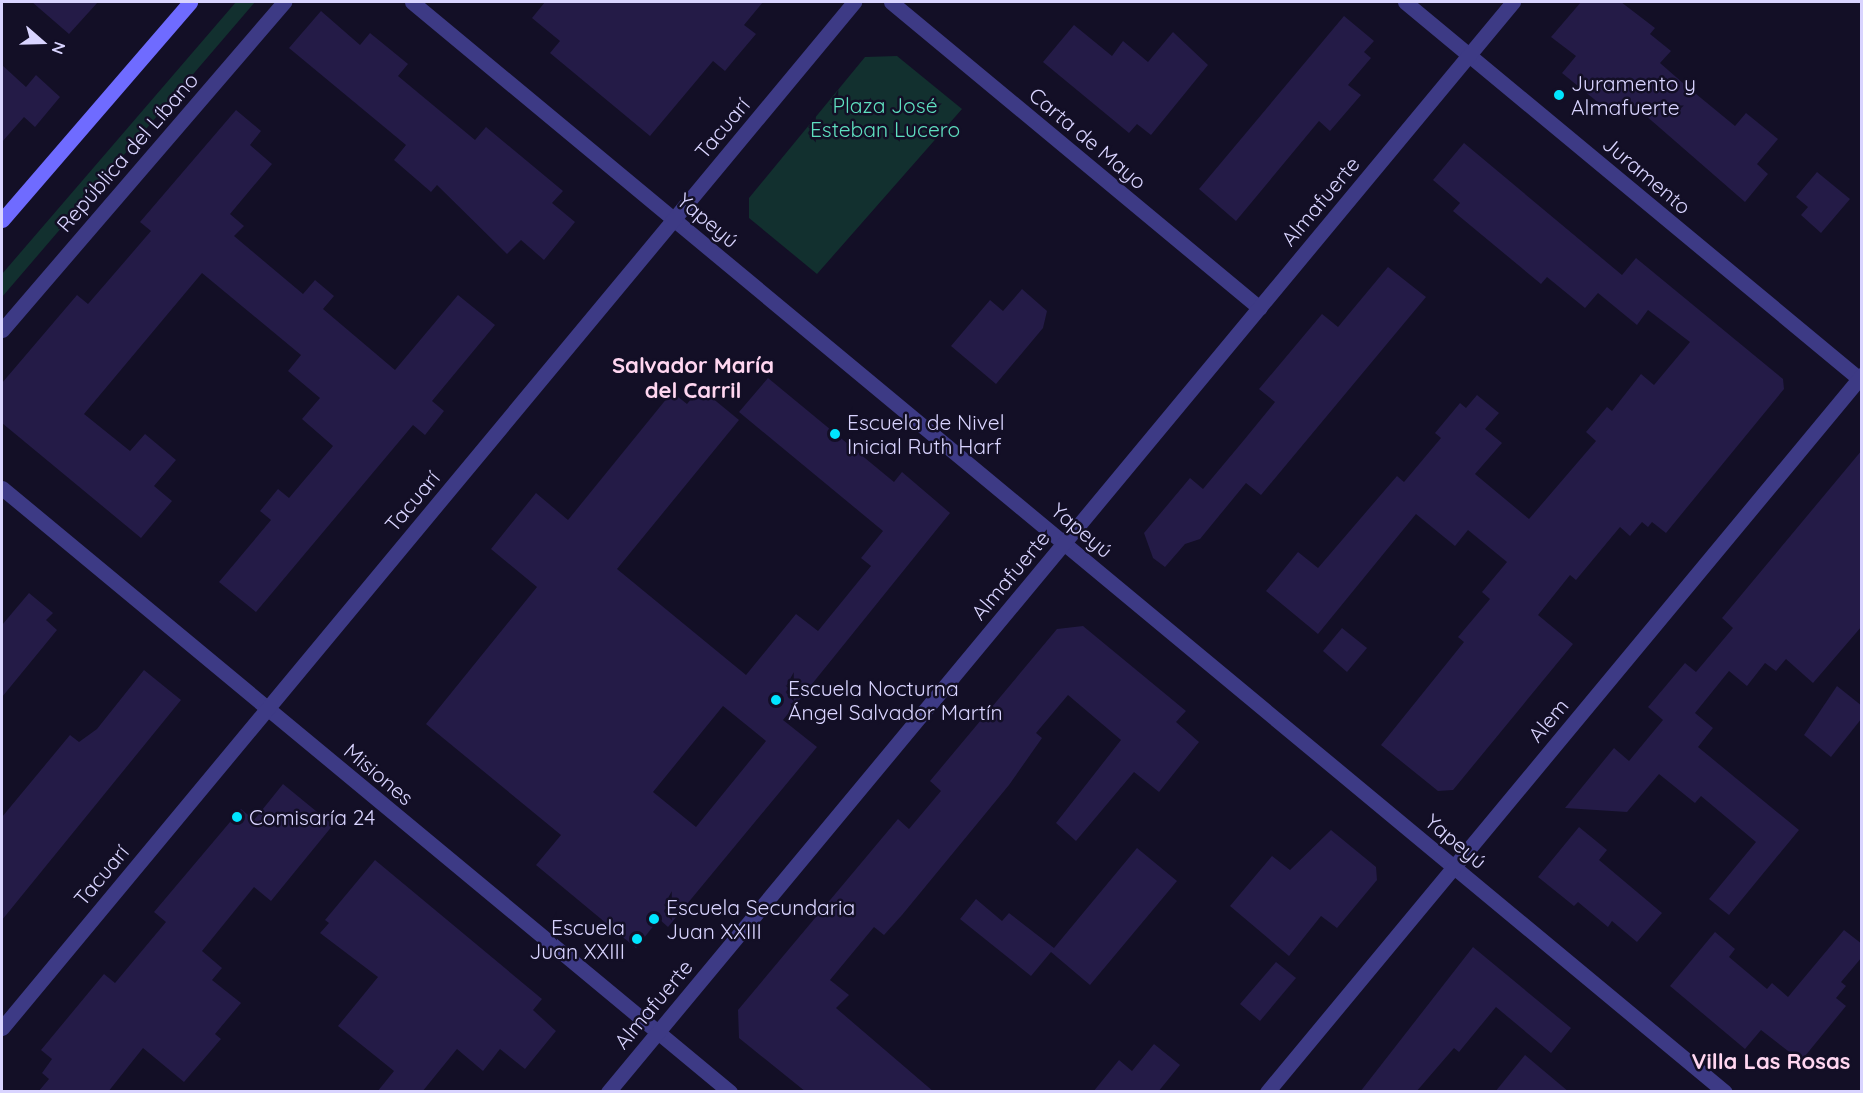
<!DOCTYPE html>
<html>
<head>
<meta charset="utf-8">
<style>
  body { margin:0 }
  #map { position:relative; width:1863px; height:1093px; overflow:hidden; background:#130f26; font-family:Quicksand,sans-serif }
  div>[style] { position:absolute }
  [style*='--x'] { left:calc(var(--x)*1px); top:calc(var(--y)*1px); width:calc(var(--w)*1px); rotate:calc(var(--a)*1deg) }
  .green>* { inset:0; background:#12302f }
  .building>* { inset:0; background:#241b47 }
  .street>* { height:15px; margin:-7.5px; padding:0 7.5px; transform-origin:7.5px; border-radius:7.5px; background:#3d3a85 }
  .secondary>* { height:15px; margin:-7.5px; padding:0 7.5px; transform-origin:7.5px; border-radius:7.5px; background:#6f6bff }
  .dots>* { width:16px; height:16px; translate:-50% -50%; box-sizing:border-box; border:3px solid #130f26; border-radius:50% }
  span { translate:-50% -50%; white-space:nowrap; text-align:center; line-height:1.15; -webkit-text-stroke:5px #130f26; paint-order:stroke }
  .poi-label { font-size:21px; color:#d9d4ff }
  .left { translate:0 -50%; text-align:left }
  .right { translate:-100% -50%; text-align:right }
  .park-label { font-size:21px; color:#5fe0c0 }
  .street-label { font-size:21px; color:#d9d4ff }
  .neighbourhood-label { font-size:22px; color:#ffd6f0; font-weight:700 }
  .frame { position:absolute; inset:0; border:3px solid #d9d4ff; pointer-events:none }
  .north { position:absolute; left:12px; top:12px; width:60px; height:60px; -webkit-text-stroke:4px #130f26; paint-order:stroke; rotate:110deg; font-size:16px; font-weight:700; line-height:24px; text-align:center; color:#d9d4ff }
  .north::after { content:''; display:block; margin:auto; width:21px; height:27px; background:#d9d4ff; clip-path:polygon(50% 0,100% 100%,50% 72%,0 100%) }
</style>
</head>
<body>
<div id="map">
  <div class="green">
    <div style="clip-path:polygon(236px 2px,255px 2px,2px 297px,2px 274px)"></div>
    <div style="clip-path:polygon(897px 56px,962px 109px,817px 274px,749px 218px,749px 198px,865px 57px)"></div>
  </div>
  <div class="building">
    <div style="clip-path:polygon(32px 2px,98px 2px,69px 34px)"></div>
    <div style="clip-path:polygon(545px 2px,763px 2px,744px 25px,756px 34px,734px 60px,725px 71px,713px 61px,650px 136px,550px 53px,560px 41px,532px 18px)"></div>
    <div style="clip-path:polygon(1581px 2px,1621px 2px,1655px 28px,1650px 34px,1671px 51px,1660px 63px,1684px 84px,1735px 126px,1746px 113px,1778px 139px,1757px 164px,1768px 174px,1745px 202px,1629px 101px,1616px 117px,1562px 73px,1576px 56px,1551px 37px)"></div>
    <div style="clip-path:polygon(321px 11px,360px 45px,370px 33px,408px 64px,398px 76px,475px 140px,486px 127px,563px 191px,552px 203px,575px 222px,544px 260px,521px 240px,507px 254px,437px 185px,431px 192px,394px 160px,406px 145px,289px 48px)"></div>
    <div style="clip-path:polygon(1344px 16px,1374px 41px,1364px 52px,1371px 58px,1348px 85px,1361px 95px,1330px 131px,1319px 121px,1236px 221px,1199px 189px)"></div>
    <div style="clip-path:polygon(1074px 25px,1112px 56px,1123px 41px,1148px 62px,1173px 32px,1208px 65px,1151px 135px,1137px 124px,1129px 133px,1043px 62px)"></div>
    <div style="clip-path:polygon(2px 65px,26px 87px,36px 75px,60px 97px,35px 127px,24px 117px,2px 142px)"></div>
    <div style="clip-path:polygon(236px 110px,261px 131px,250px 145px,272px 164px,230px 214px,244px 226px,234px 236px,303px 294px,315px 280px,334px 296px,323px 309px,395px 370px,458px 295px,495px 325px,432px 401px,444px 411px,425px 435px,413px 425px,256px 612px,219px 582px,271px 520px,260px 511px,278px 489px,289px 498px,333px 446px,302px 419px,320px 398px,288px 371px,301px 355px,202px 273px,84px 414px,130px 451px,145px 434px,176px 460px,154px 486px,172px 501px,141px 538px,2px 423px,2px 383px,77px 295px,88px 304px,120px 267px,151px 231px,140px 222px)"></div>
    <div style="clip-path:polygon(1464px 143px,1622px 275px,1636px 258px,1783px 379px,1784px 389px,1666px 533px,1652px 522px,1648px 527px,1642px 522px,1630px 536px,1620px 527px,1576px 580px,1570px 575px,1538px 615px,1573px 644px,1453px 790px,1438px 791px,1381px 745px,1464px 642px,1458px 637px,1490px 599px,1482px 592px,1507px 562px,1468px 530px,1455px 546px,1416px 514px,1318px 634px,1266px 591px,1298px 552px,1318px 568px,1397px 476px,1404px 482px,1441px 438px,1435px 433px,1460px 403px,1466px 408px,1477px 395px,1499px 413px,1485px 429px,1502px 443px,1475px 474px,1529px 519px,1596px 441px,1586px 432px,1607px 407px,1612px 411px,1641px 374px,1654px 385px,1690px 342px,1648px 310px,1637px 325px,1598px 293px,1585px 308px,1547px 277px,1541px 284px,1453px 211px,1460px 203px,1433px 180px)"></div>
    <div style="clip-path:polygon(1817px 172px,1850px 199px,1821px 233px,1801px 215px,1808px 207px,1796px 197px)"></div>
    <div style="clip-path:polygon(1388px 267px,1426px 297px,1261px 495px,1246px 483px,1200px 539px,1185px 544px,1165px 567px,1153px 558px,1144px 533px,1190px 478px,1203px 489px,1244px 440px,1275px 402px,1259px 389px,1322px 314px,1338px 327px)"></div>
    <div style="clip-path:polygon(1022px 289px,1047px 311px,1043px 328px,996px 384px,951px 346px,990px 300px,1003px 311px)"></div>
    <div style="clip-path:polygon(evenodd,768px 378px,894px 482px,902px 472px,950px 513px,783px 720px,817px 747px,668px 927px,659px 919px,636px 948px,536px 865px,561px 835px,426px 724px,537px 587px,491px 549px,536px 493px,568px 520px,672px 392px,687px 404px,700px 388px,739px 420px,617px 569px,746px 675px,796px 614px,818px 631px,871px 566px,861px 558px,883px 531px,739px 412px,768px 378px,723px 706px,766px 741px,696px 827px,653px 792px,723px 706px)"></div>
    <div style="clip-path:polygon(1862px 450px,1862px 626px,1813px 683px,1786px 659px,1776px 671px,1765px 663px,1747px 686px,1729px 671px,1695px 713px,1713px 728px,1698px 747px,1799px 830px,1729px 915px,1709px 899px,1756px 842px,1701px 796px,1695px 803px,1659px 774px,1627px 812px,1565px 808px,1614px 748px,1629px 761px,1663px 720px,1648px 707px,1685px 663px,1696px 672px,1733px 628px,1722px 618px)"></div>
    <div style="clip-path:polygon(29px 593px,53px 613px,46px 620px,57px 630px,2px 697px,2px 625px)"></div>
    <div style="clip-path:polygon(1083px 626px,1186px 711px,1176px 722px,1199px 742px,1159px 792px,1134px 772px,1076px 841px,1056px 823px,1121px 740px,1068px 695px,1036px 733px,1042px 738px,1009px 785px,902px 915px,884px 935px,874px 927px,830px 980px,849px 995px,836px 1008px,934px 1092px,806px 1092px,739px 1038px,738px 1010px,898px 819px,909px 829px,941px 791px,930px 781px,1057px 629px)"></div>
    <div style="clip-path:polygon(1342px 628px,1367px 648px,1347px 672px,1323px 651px)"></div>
    <div style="clip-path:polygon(144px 670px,181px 700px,2px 920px,2px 817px,70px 735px,79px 742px,97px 729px)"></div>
    <div style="clip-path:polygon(1837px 686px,1862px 706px,1862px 718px,1831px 757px,1804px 735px)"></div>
    <div style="clip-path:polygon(283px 784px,333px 825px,271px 901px,254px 887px,202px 951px,222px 968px,212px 980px,241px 1003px,215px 1034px,221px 1039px,184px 1082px,143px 1048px,108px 1092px,38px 1092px,49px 1079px,42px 1073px,52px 1059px,41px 1050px,104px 974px,115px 983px,166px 922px,154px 912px,241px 809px,254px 820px)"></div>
    <div style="clip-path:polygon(1579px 827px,1607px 850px,1599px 860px,1662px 913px,1637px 942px,1612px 921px,1608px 927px,1578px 902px,1574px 906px,1538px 877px)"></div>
    <div style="clip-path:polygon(1331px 830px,1376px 867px,1377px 880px,1337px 928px,1321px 916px,1289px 956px,1230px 906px,1272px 856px,1290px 870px)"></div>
    <div style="clip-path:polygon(1137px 848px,1177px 881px,1090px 985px,1051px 952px,1031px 976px,960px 919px,976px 899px,1002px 921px,1009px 913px,1054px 948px)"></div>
    <div style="clip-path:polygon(375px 860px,542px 999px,533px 1010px,556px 1031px,525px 1069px,500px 1049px,483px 1071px,457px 1049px,422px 1092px,377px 1092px,394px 1071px,338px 1026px,378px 977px,320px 933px,329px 923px,325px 920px)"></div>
    <div style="clip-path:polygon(1844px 930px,1862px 944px,1862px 957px,1841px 982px,1846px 986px,1836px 998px,1846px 1006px,1801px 1061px,1761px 1030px,1745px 1049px,1670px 986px,1715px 932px,1735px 949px,1729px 957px,1767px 989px,1772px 983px,1788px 997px)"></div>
    <div style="clip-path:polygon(1473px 947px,1571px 1028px,1551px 1053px,1496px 1007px,1459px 1052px,1454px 1048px,1416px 1092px,1360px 1092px)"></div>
    <div style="clip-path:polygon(1276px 962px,1296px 978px,1260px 1021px,1240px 1004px)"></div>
    <div style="clip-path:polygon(1154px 1044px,1180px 1065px,1158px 1092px,1093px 1092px,1119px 1060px,1132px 1071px)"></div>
    <div style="clip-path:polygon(1525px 1055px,1569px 1092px,1495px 1092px)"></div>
  </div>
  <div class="street">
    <div style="--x:412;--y:2;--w:1706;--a:39.7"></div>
    <div style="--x:891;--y:2;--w:479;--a:39.7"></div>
    <div style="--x:1405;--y:2;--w:594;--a:39.67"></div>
    <div style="--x:2;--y:330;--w:433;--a:-49.3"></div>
    <div style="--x:2;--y:488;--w:946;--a:39.68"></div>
    <div style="--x:2;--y:1028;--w:1334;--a:-50.29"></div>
    <div style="--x:608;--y:1092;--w:1417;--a:-50.3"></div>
    <div style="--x:1267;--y:1092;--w:932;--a:-50.31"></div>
  </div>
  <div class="secondary">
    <div style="--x:2;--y:220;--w:288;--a:-49.2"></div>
  </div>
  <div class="dots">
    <div style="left:1559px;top:95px;background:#00e5ff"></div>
    <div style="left:835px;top:434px;background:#00e5ff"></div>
    <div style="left:776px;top:700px;background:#00e5ff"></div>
    <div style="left:237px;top:817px;background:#00e5ff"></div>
    <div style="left:654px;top:919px;background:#00e5ff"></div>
    <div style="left:637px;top:939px;background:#00e5ff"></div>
  </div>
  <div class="poi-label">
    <span class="left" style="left:1571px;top:95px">Juramento y<br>Almafuerte</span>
    <span class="left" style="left:847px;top:434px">Escuela de Nivel<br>Inicial Ruth Harf</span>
    <span class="left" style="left:788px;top:700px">Escuela Nocturna<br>Ángel Salvador Martín</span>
    <span class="left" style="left:249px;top:817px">Comisaría 24</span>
    <span class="left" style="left:666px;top:919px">Escuela Secundaria<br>Juan XXIII</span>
    <span class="right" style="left:625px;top:939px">Escuela<br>Juan XXIII</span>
  </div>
  <div class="park-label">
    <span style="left:885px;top:117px">Plaza José<br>Esteban Lucero</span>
  </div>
  <div class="street-label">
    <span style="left:722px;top:128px;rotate:-50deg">Tacuarí</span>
    <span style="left:1088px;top:138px;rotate:40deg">Carta de Mayo</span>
    <span style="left:127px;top:152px;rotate:-49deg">República del Líbano</span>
    <span style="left:1647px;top:175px;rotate:40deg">Juramento</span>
    <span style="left:1320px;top:201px;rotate:-50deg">Almafuerte</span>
    <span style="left:708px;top:220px;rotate:40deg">Yapeyú</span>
    <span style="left:412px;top:501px;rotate:-50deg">Tacuarí</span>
    <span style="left:1082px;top:530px;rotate:40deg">Yapeyú</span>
    <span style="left:1010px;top:575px;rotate:-50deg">Almafuerte</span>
    <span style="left:1548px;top:720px;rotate:-50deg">Alem</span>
    <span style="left:379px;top:774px;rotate:40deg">Misiones</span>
    <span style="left:1456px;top:841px;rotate:40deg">Yapeyú</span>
    <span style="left:101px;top:875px;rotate:-50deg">Tacuarí</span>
    <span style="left:653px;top:1004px;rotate:-50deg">Almafuerte</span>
  </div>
  <div class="neighbourhood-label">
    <span style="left:693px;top:378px">Salvador María<br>del Carril</span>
    <span style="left:1771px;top:1062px">Villa Las Rosas</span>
  </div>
  <div class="frame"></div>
  <div class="north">N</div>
</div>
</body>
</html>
